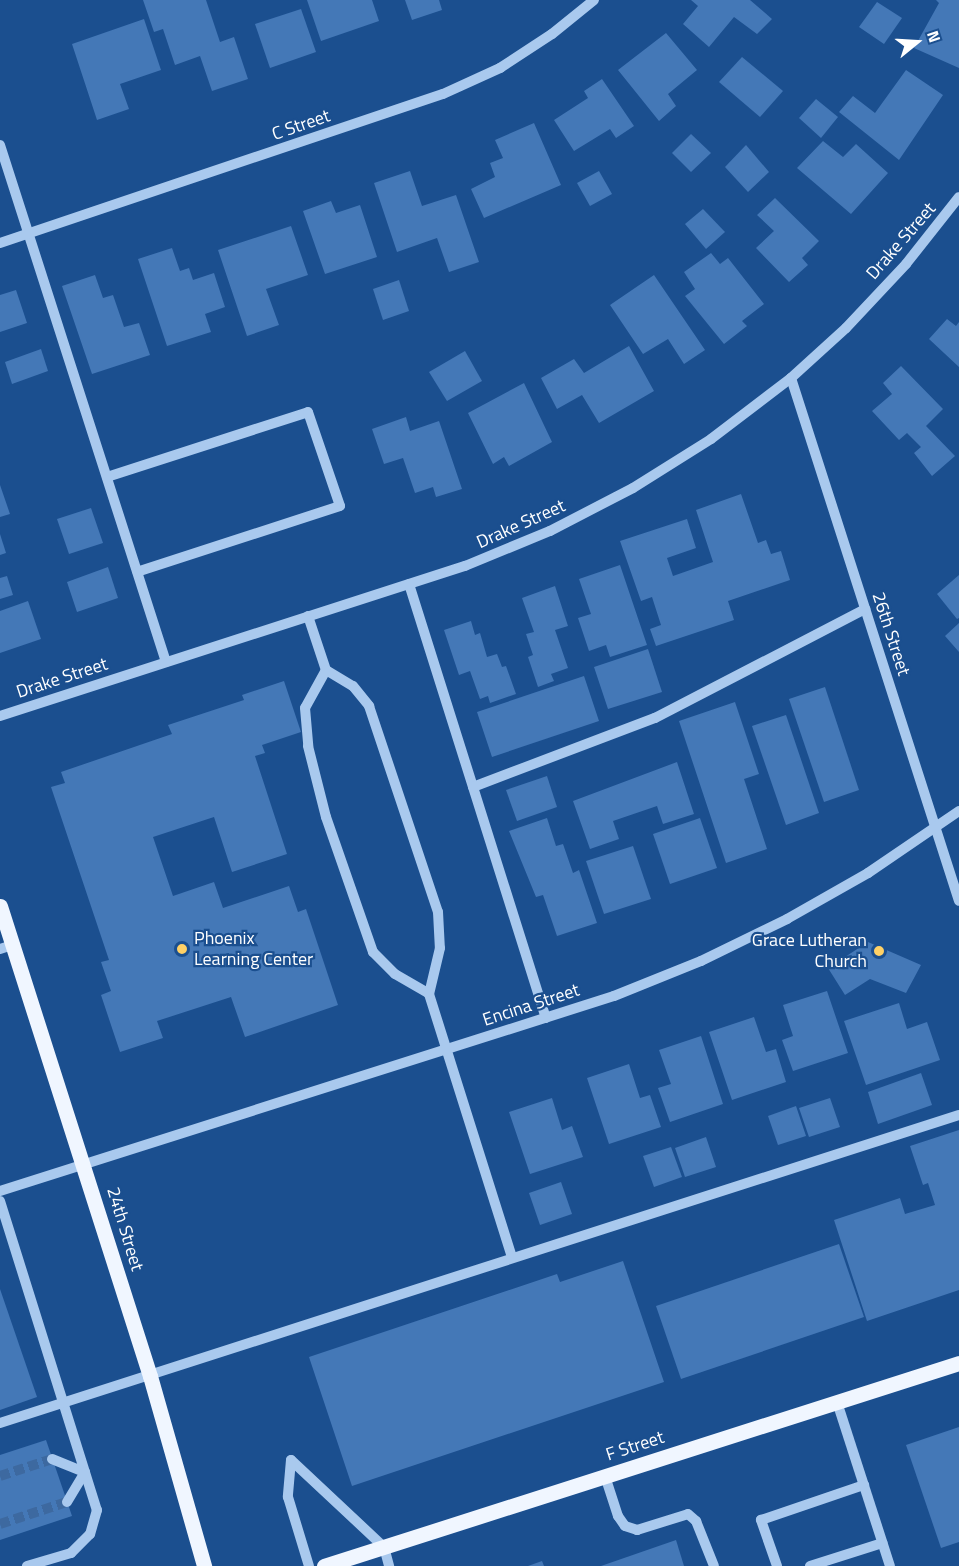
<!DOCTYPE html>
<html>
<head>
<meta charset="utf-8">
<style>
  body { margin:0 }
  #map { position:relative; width:959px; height:1566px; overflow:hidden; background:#1b4f8f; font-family:"Titillium Web",sans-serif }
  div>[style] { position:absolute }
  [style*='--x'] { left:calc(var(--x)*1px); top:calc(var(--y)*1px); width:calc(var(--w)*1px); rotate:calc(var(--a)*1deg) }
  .building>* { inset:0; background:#4478b7 }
  .minor-tunnel>* { height:10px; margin-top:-5px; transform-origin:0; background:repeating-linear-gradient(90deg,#3d69a0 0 10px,transparent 0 15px) }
  .minor>* { height:10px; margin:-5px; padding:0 5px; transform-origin:5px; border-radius:5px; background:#a9c9ee }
  .major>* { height:15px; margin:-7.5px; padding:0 7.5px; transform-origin:7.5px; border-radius:7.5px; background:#f0f6ff }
  .dots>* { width:16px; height:16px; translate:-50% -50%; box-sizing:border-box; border:3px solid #1b4f8f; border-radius:50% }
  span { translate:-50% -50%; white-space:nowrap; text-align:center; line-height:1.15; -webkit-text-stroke:4.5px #1b4f8f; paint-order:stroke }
  .street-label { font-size:18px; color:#fff }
  .poi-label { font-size:18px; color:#fff }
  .left { translate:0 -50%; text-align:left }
  .right { translate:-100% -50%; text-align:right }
  .north { position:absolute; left:887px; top:12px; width:60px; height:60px; -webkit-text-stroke:4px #1b4f8f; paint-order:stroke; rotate:72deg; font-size:16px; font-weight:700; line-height:24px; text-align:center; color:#fff }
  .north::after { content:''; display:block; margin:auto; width:21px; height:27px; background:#fff; clip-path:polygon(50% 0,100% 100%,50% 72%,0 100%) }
</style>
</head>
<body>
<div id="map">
  <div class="building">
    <div style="clip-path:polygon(143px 0,206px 0,220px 42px,234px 37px,248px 79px,212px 91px,200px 56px,175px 65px,163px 29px,154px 32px)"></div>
    <div style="clip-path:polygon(307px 0,372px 0,379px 21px,321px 41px)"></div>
    <div style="clip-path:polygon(405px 0,439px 0,442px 10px,412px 20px)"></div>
    <div style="clip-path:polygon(691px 0,750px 0,772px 19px,757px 34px,734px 17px,709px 47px,683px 24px,698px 6px)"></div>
    <div style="clip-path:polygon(936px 0,959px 0,959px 68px,914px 48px,939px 3px)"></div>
    <div style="clip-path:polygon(877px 2px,902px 18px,884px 44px,859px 27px)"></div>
    <div style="clip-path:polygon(301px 9px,316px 52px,270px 68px,255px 24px)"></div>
    <div style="clip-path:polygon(144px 19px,161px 70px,120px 84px,129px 109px,97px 120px,72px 44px)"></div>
    <div style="clip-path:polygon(666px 33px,697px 70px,668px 94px,676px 106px,659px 121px,618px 70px)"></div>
    <div style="clip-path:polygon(742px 57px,783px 91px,760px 117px,719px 82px)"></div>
    <div style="clip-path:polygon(906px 70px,943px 95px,899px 160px,839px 112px,853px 96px,875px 113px)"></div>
    <div style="clip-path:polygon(602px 79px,634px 126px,616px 138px,610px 129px,574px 151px,554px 120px,588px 98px,584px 91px)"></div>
    <div style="clip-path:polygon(816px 99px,838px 117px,821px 138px,799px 118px)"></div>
    <div style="clip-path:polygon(534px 123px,561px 185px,484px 218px,471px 189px,495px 177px,490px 163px,503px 158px,495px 140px)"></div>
    <div style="clip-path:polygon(691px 134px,711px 153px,691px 172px,672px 153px)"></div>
    <div style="clip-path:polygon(823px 141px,843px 157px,856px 144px,888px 173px,851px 214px,797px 168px)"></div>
    <div style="clip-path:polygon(746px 145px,769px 172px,748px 192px,725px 167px)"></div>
    <div style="clip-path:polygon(410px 171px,422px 206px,456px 195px,479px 262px,449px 272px,437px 238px,397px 252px,374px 183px)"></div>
    <div style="clip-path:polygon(599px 171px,612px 194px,590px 206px,577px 183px)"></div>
    <div style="clip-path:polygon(775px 198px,819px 241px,802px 258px,808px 265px,789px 282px,756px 248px,774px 231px,757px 215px)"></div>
    <div style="clip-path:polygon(331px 201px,336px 213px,360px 205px,377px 257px,325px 274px,303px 211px)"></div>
    <div style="clip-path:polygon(703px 209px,725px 232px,706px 249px,685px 224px)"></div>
    <div style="clip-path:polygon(291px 226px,308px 275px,266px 289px,279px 325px,247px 336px,218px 250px)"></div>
    <div style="clip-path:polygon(172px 248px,180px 271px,189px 268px,193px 280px,214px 273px,225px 307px,205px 314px,211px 332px,167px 346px,138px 259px)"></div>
    <div style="clip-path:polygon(711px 253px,720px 264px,728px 258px,764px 304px,742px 321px,747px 326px,724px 344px,685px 296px,695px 289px,684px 272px)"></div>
    <div style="clip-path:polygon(95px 275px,103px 298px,113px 295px,124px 327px,139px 323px,150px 355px,92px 374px,62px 286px)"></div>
    <div style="clip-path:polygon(654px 275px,705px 350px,684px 364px,668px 339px,643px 354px,610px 305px)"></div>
    <div style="clip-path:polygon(399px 280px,409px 311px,383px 320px,373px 289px)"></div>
    <div style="clip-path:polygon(16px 290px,27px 323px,0 332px,0 295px)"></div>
    <div style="clip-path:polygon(947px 319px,956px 326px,959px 322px,959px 367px,929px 339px)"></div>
    <div style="clip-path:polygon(629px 346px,654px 391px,599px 423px,582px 395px,557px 409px,541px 378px,574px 359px,584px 373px)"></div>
    <div style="clip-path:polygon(41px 349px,48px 371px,12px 384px,5px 362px)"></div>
    <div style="clip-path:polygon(465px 351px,482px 381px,447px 401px,429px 372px)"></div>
    <div style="clip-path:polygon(901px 366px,943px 409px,926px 426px,955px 456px,932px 476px,914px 453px,921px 447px,907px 433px,899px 440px,872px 411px,892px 394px,883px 383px)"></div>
    <div style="clip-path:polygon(524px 383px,552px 442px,509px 466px,504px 457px,493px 464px,468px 413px)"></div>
    <div style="clip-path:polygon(406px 417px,410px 431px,439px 421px,462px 489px,436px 497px,433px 487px,415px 493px,403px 458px,384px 464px,372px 429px)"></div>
    <div style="clip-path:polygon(0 485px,10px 514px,0 517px)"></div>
    <div style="clip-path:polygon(741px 494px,758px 543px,766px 540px,771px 554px,781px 551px,790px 580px,728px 601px,734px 620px,656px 646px,650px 629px,661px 625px,652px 597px,641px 601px,620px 541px,687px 519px,696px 548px,667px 558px,673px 576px,713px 562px,696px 510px)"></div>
    <div style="clip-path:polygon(91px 508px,103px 543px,69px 554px,57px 519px)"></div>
    <div style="clip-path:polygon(0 534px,6px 553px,0 555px)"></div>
    <div style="clip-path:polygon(620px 565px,647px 645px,610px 657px,606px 645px,589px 651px,578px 618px,591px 614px,579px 579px)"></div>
    <div style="clip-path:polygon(108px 567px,118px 598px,77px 612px,67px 582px)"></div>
    <div style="clip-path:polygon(959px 575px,959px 618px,957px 619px,937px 594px)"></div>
    <div style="clip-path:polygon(7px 576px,13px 595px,0 599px,0 578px)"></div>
    <div style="clip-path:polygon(555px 586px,568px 626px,555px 630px,568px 668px,551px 674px,554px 681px,538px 687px,528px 657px,533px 655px,526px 634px,534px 632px,522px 598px)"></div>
    <div style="clip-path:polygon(28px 601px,41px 639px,0 653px,0 611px)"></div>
    <div style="clip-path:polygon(471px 621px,475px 635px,480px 633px,487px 657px,497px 654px,502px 667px,506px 666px,516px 694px,490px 703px,488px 696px,480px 699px,470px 671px,459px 675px,444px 630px)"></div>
    <div style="clip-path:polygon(959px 623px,959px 652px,945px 636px)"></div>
    <div style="clip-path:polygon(648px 649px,662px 692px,608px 709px,594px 667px)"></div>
    <div style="clip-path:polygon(584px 676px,599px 721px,492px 757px,477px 712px)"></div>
    <div style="clip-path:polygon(284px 681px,301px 732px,262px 745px,265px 753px,255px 756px,287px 854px,232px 872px,214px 817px,153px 837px,173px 896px,214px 882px,223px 908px,289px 886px,298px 912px,306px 909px,338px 1005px,245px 1037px,231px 997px,157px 1021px,163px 1038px,120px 1052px,101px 995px,111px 991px,101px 962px,109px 960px,51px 787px,65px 783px,61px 772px,172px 734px,168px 725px,244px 700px,242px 695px)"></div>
    <div style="clip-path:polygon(825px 687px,859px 790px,824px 802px,789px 699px)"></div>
    <div style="clip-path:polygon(735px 702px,759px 774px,744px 779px,767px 849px,726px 863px,679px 721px)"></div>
    <div style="clip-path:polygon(786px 715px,819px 813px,786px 825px,752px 726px)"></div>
    <div style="clip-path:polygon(677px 762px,694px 814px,663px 824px,657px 806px,613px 821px,619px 839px,590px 849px,573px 801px)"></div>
    <div style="clip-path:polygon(547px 776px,557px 807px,517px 821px,506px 790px)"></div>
    <div style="clip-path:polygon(547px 818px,556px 846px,563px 844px,573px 873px,579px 870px,597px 923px,557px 936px,543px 895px,536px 897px,509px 831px)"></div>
    <div style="clip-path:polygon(700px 818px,717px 868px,670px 884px,653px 834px)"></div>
    <div style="clip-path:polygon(633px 846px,651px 899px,604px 914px,586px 861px)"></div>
    <div style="clip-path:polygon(868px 942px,921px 965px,906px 993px,870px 979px,845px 995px,828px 968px)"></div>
    <div style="clip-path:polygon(827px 991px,848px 1053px,793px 1071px,782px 1040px,793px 1036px,783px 1005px)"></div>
    <div style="clip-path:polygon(899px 1003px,907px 1029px,927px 1022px,940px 1060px,866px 1085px,844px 1021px)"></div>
    <div style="clip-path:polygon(754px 1017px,766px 1052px,776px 1049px,786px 1082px,732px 1100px,709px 1032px)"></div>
    <div style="clip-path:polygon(701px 1036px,723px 1104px,670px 1122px,658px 1088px,671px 1084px,659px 1050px)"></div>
    <div style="clip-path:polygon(629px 1064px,640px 1098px,650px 1095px,661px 1127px,609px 1144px,587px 1078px)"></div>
    <div style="clip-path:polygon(921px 1073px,932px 1105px,878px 1124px,868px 1092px)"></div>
    <div style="clip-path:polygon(552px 1098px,562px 1130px,572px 1126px,583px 1157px,530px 1174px,509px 1112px)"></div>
    <div style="clip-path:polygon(830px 1098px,840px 1127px,809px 1137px,799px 1108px)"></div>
    <div style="clip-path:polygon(796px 1106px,806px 1136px,778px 1145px,768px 1116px)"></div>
    <div style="clip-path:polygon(959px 1130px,959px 1290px,867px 1321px,834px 1220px,900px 1198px,905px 1214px,935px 1205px,928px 1183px,923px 1185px,910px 1146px)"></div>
    <div style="clip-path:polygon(706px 1137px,716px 1167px,685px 1177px,675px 1148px)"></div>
    <div style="clip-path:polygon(671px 1147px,682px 1177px,654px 1187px,643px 1156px)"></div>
    <div style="clip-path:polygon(561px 1182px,572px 1214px,540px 1225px,529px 1193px)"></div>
    <div style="clip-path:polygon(839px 1244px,864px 1317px,681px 1379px,656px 1306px)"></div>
    <div style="clip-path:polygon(623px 1261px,664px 1382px,352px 1486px,309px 1357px,557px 1274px,560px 1282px)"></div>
    <div style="clip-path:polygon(0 1289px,37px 1397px,0 1410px)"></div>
    <div style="clip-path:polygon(959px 1427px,959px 1542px,941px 1548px,906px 1445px)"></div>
    <div style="clip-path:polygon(46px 1440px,72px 1516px,0 1540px,0 1455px)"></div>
    <div style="clip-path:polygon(676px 1540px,684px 1566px,601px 1566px)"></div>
    <div style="clip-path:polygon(542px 1561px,544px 1566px,528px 1566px)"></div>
  </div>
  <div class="minor-tunnel">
    <div style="--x:0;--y:1476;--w:55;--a:-18.1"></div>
    <div style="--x:0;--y:1524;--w:71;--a:-18.2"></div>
  </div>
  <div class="minor">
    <div style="--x:0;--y:145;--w:543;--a:72.2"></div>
    <div style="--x:0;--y:243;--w:467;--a:-18.6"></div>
    <div style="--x:443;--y:94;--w:63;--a:-24.5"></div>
    <div style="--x:500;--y:68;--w:62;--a:-33.2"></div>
    <div style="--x:552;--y:34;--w:54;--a:-39"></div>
    <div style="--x:791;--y:378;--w:549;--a:72.19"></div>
    <div style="--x:107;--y:477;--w:211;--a:-17.9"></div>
    <div style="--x:308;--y:412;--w:99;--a:71.2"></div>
    <div style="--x:340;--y:506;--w:213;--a:162"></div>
    <div style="--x:409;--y:584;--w:455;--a:72.5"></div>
    <div style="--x:308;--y:616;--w:57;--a:71.6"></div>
    <div style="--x:326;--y:670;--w:31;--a:31"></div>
    <div style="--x:353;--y:686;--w:26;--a:51"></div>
    <div style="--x:369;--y:706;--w:217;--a:71.5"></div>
    <div style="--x:438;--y:912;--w:36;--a:87"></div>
    <div style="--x:440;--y:948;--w:47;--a:103.4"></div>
    <div style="--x:429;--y:994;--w:276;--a:72.5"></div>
    <div style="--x:326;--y:670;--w:43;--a:118.9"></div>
    <div style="--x:305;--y:708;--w:38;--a:85"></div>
    <div style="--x:308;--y:746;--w:73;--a:75.8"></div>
    <div style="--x:326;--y:817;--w:143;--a:70.8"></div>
    <div style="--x:373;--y:952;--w:31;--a:45"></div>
    <div style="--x:395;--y:974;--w:39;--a:30"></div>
    <div style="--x:0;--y:716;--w:489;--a:-17.9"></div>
    <div style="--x:465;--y:566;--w:92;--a:-22.4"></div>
    <div style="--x:550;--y:531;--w:93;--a:-27.4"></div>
    <div style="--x:633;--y:488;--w:92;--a:-32.1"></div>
    <div style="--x:711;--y:439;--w:101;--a:-37.3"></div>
    <div style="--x:791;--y:378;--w:74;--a:-42.3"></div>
    <div style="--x:846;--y:328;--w:88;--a:-46.8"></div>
    <div style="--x:906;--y:264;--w:85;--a:-51.7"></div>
    <div style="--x:473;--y:787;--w:195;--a:-20.8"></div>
    <div style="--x:655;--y:718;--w:237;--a:-27.4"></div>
    <div style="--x:0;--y:949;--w:13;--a:-18"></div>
    <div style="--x:0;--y:1191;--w:644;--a:-17.62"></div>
    <div style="--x:614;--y:996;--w:94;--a:-21.9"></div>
    <div style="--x:701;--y:961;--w:96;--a:-26"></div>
    <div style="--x:787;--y:919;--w:93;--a:-29.6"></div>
    <div style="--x:868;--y:873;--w:110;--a:-34.3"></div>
    <div style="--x:0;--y:1201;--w:324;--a:72.6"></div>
    <div style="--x:97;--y:1510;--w:25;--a:106"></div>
    <div style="--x:90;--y:1534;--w:27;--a:135"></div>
    <div style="--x:71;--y:1553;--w:46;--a:163.5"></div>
    <div style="--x:837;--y:1402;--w:172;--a:72.1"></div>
    <div style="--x:0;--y:1423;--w:1007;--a:-17.81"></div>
    <div style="--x:52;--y:1459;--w:35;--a:22"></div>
    <div style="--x:291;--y:1460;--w:127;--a:43.1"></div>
    <div style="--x:384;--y:1547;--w:20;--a:75"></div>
    <div style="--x:291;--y:1460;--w:37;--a:95"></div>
    <div style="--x:288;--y:1497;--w:72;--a:73.1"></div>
    <div style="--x:605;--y:1476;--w:42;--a:72"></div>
    <div style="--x:618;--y:1516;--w:12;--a:55"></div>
    <div style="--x:625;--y:1526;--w:13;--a:18"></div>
    <div style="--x:637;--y:1530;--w:53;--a:-17.4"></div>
    <div style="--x:688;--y:1514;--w:11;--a:41"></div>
    <div style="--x:696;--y:1521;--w:48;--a:68.2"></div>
    <div style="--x:67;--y:1502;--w:35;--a:-59"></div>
    <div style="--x:777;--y:1566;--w:49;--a:-109.2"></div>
    <div style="--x:761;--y:1520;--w:109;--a:-18.8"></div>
    <div style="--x:810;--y:1566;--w:76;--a:-17.7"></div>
  </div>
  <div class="major">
    <div style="--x:0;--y:906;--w:493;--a:72.3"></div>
    <div style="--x:150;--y:1376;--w:198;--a:74.1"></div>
    <div style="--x:324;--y:1566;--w:667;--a:-17.73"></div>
  </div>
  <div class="dots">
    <div style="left:182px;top:949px;background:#ffd166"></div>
    <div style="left:879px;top:951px;background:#ffd166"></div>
  </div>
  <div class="street-label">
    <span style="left:301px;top:125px;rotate:-19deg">C Street</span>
    <span style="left:901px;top:241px;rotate:-49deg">Drake Street</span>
    <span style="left:521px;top:524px;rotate:-24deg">Drake Street</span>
    <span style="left:891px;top:634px;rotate:72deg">26th Street</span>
    <span style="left:62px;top:678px;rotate:-18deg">Drake Street</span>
    <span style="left:531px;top:1005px;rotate:-18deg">Encina Street</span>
    <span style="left:125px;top:1229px;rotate:73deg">24th Street</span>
    <span style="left:635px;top:1446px;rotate:-18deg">F Street</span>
  </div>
  <div class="poi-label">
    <span class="left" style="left:194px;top:949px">Phoenix<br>Learning Center</span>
    <span class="right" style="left:867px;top:951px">Grace Lutheran<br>Church</span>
  </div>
  <div class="north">N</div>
</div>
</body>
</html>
